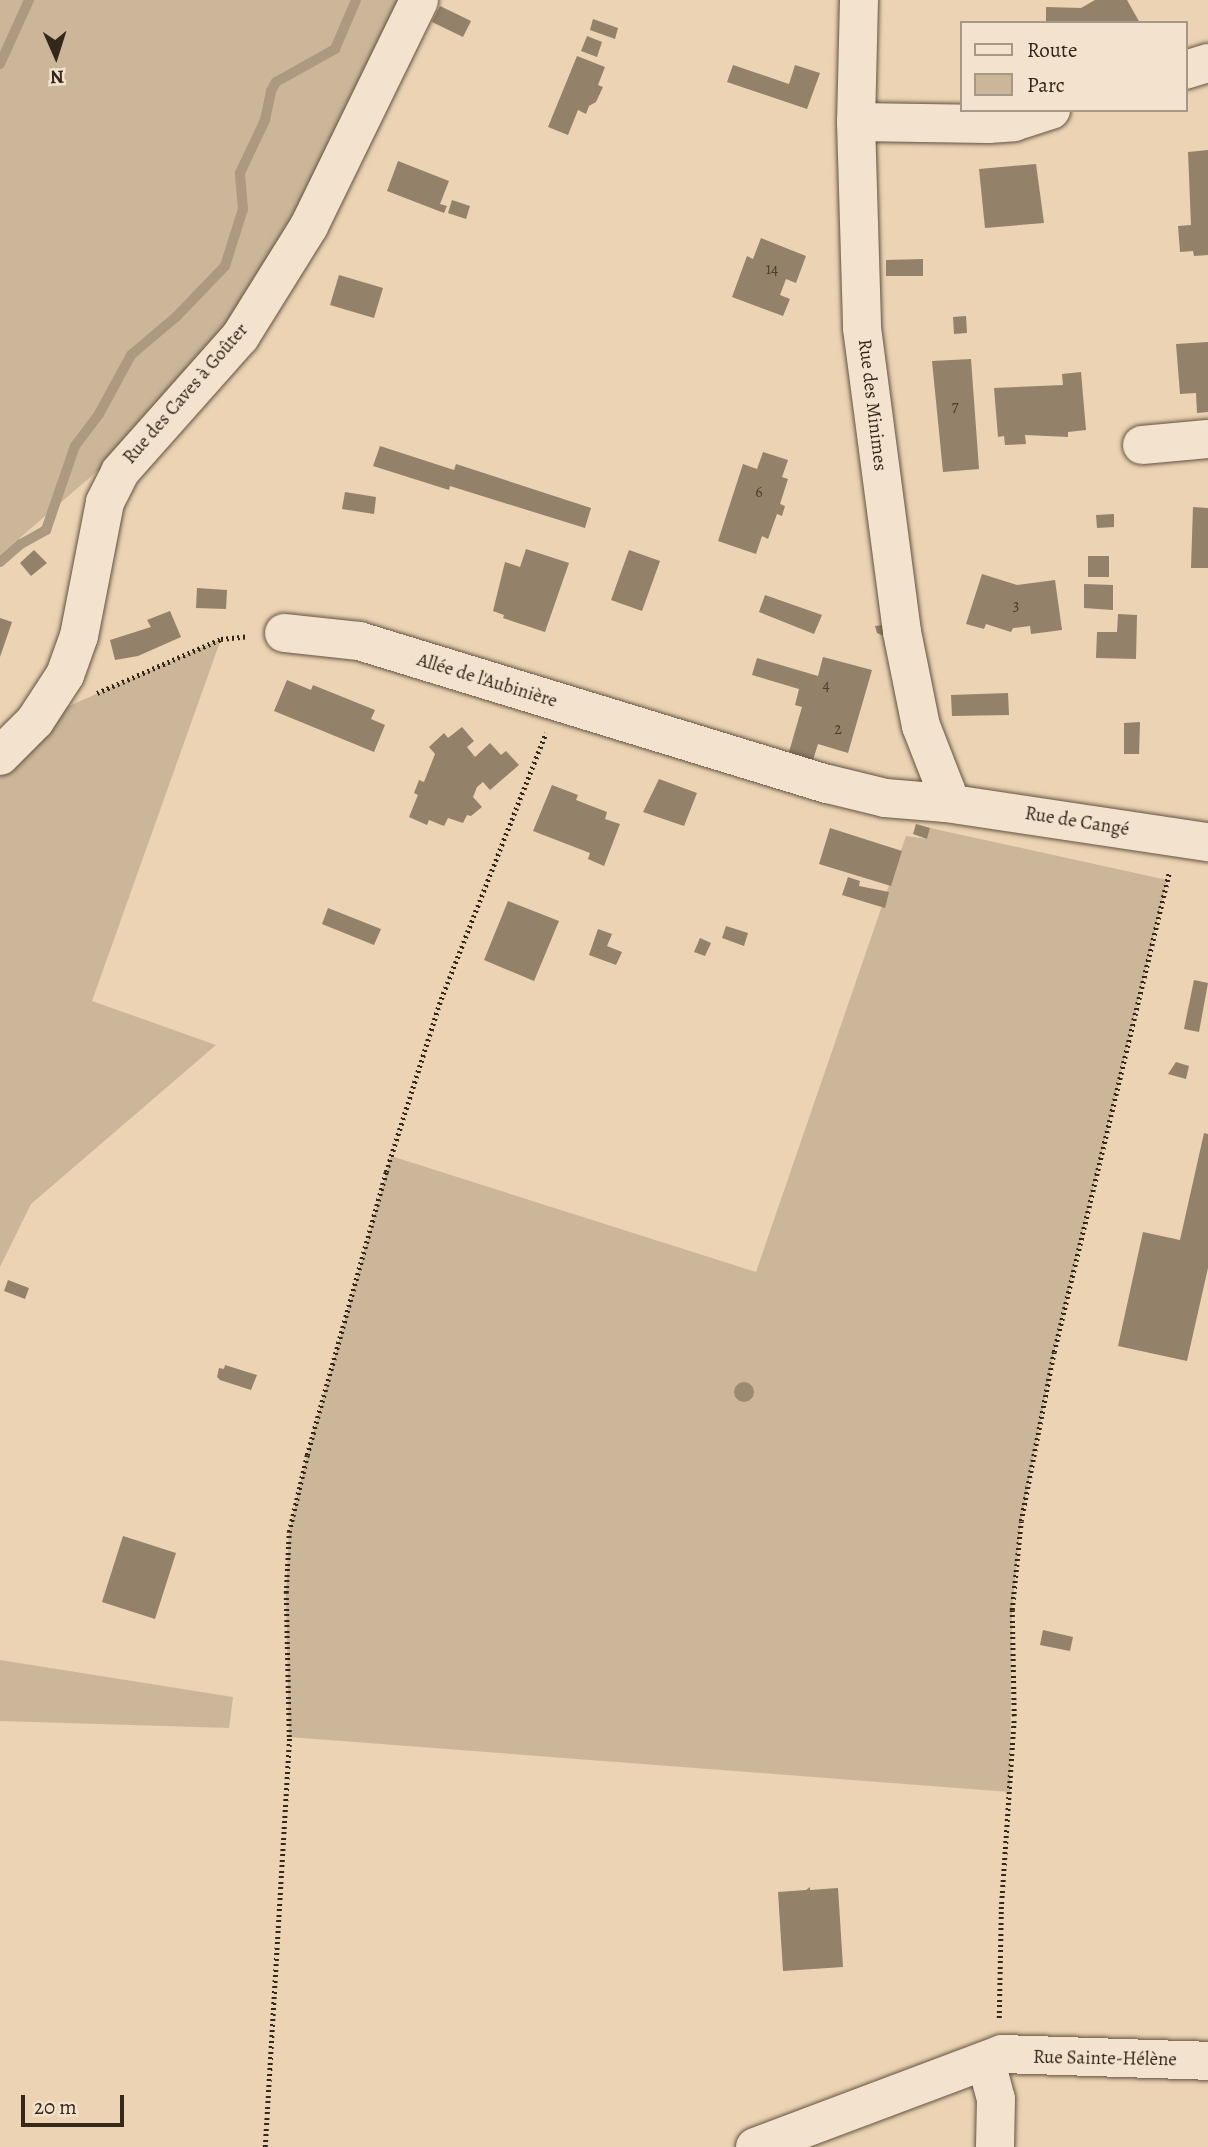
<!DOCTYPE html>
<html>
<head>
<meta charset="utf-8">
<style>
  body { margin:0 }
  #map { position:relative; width:1208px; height:2147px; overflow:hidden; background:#ebd3b3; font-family:Alegreya,serif }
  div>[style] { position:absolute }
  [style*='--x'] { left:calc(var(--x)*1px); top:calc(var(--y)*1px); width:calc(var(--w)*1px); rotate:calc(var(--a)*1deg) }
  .green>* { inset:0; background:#ccb699 }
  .stream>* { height:10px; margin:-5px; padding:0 5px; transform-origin:5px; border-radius:5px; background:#ad997f }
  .building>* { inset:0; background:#93816a }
  .path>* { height:4.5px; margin-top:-2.25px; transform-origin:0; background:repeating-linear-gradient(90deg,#34281a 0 2px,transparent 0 5.5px) }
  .roads { filter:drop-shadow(0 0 2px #625340) drop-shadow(0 0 2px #625340) }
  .minor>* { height:38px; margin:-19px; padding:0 19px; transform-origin:19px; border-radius:19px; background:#f2e2ce }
  .trees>* { width:20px; height:20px; margin:-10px; border-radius:50%; background:#9b8970 }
  span { translate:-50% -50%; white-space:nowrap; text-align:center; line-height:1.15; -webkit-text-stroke:6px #f2e2ce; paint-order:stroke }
  .number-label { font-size:16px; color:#4c3e2e }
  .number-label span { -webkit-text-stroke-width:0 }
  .street-label { font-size:19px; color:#34281a }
  .legend { position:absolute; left:960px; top:21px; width:228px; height:91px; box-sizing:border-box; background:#f2e2ce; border:2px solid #a69886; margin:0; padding:9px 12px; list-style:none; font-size:21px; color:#34281a }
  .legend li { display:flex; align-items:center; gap:14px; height:35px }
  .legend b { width:35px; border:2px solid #a69886 }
  .north { position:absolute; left:21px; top:21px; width:70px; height:70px; -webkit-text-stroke:5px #f2e2ce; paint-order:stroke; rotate:177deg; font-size:19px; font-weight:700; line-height:28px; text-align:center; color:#34281a }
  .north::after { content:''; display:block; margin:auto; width:24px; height:32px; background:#34281a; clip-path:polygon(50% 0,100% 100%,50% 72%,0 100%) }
  .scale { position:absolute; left:21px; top:2095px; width:103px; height:32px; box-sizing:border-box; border:4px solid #34281a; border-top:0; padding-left:9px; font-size:21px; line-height:24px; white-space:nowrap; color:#34281a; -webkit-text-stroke:5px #f2e2ce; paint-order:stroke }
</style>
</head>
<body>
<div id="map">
  <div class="green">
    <div style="clip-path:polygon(0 0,419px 0,332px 180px,160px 427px,95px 473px,0 555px)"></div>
    <div style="clip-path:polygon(221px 639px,92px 1001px,216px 1045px,31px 1204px,0 1267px,0 756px,35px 721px)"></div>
    <div style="clip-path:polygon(930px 828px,1167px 880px,1054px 1352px,1021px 1521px,1012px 1610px,1010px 1792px,289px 1737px,286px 1593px,289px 1532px,307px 1455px,391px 1156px,756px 1272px,906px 836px,927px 839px)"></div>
    <div style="clip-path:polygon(0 1660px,233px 1697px,229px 1728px,0 1721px)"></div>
  </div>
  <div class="stream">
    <div style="--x:0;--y:64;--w:70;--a:-65.6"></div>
    <div style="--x:0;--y:562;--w:28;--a:-41"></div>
    <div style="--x:21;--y:544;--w:29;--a:-29"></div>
    <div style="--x:46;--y:530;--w:89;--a:-71"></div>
    <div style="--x:75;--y:446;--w:40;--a:-53"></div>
    <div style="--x:99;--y:414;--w:67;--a:-61.5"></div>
    <div style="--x:131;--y:355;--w:60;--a:-40.3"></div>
    <div style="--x:177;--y:316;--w:69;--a:-46.2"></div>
    <div style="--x:225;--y:266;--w:60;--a:-72.5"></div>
    <div style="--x:243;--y:209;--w:36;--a:-95"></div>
    <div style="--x:240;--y:173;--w:59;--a:-64.7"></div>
    <div style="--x:265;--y:120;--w:30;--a:-78"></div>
    <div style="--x:271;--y:91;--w:10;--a:-61"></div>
    <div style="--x:276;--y:82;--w:68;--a:-29.2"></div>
    <div style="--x:335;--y:49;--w:53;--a:-66.8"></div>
  </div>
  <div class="building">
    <div style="clip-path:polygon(1095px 0,1127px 0,1140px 23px,1046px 23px,1046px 7px,1081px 8px)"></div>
    <div style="clip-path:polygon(440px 6px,471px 21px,463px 37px,432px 22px)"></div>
    <div style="clip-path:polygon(593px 19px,618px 28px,615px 39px,590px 30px)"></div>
    <div style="clip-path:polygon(587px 36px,602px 42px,597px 57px,581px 51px)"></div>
    <div style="clip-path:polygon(577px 56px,605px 67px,598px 85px,603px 87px,596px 102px,589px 106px,586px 114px,578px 110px,568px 135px,548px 127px)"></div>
    <div style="clip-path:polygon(733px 65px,789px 84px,795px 65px,820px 73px,807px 109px,727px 82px)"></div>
    <div style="clip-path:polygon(1208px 150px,1208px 255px,1194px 256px,1193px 251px,1180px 252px,1178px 226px,1191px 225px,1188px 152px)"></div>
    <div style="clip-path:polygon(398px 161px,449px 181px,440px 204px,447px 206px,444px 213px,387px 191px)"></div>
    <div style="clip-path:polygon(1036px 164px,1044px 223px,985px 228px,979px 169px)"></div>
    <div style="clip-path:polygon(452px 200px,470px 206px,466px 219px,448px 213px)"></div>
    <div style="clip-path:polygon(761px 238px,806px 256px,796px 283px,786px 279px,780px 295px,790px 299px,783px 316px,732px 297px,747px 256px,753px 259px)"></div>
    <div style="clip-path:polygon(923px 259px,923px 276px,886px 276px,886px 260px)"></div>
    <div style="clip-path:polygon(339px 275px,383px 288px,374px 318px,330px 305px)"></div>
    <div style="clip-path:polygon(966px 316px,967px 333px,954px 334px,953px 317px)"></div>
    <div style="clip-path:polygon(1208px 342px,1208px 412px,1197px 413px,1196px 393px,1180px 394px,1176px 344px)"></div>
    <div style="clip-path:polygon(971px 359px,979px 469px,943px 472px,932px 361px)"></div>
    <div style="clip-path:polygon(1081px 372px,1086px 430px,1068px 432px,1068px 437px,1025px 435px,1026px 444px,1005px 445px,1004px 436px,998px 437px,994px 388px,1063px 385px,1062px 374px)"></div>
    <div style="clip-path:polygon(380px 446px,454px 470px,456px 464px,591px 508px,585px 528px,450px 486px,449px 490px,373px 466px)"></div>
    <div style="clip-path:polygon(763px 452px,788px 460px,782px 477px,788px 479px,780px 504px,785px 506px,782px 516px,777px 514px,768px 539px,762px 536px,756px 554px,718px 541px,743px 464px,757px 469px)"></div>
    <div style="clip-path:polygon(345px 492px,376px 497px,374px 514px,342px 509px)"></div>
    <div style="clip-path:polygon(1193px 507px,1208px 508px,1208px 568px,1191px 568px)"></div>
    <div style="clip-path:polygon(1114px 514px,1114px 527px,1097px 528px,1096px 515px)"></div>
    <div style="clip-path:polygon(526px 549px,569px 563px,545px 632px,503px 618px,504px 615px,493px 611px,505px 562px,520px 567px)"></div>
    <div style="clip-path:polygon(34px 550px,47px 563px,31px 576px,20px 563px)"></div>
    <div style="clip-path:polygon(629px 550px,660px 561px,642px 611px,611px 600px)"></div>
    <div style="clip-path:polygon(1088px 556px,1109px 556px,1109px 577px,1088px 577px)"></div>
    <div style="clip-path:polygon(982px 574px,1017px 585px,1055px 580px,1062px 630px,1031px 634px,1030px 626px,1013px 628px,1011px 632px,986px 624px,984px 629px,966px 624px)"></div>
    <div style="clip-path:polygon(1084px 584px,1113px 585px,1113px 610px,1084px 608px)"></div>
    <div style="clip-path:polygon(197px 588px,227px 590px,226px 609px,196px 608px)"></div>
    <div style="clip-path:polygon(765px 595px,822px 615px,814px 634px,759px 612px)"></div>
    <div style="clip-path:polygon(170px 611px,181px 637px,138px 656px,115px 660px,110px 640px,151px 627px,147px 620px)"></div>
    <div style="clip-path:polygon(1118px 614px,1137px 615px,1136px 659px,1096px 658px,1097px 632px,1117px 632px)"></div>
    <div style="clip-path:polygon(0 618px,12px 622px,0 657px)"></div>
    <div style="clip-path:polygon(884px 625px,886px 637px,877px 633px,875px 626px)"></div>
    <div style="clip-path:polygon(823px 657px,872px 670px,848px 753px,818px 744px,813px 760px,789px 752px,802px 707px,795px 705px,799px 689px,752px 675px,757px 658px,818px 676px)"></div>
    <div style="clip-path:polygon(287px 680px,311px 690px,313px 685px,375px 710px,371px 719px,385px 725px,374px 752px,274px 711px)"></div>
    <div style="clip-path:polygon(1008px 693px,1009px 715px,952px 716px,951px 695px)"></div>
    <div style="clip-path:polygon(1140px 722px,1139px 754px,1124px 754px,1124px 723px)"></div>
    <div style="clip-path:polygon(462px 727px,474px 741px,467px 747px,475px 757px,490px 743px,501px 755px,506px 751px,519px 765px,490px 790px,483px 782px,477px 787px,473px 797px,482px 807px,471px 816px,467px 815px,463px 823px,448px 818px,444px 826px,429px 820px,427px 825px,409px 817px,418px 795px,414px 793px,419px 780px,424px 782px,435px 754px,429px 747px,444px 733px,448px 738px)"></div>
    <div style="clip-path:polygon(659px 779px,697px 793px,684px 826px,643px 812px)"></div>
    <div style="clip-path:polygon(552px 785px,578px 795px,576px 800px,607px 812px,605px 819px,620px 824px,604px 866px,588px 859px,590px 853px,533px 831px)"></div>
    <div style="clip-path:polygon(916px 824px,930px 828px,927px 839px,913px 834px)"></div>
    <div style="clip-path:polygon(830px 828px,902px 851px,891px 886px,819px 864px)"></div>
    <div style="clip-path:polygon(848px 877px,860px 881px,859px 886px,889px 892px,885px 908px,842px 895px)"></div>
    <div style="clip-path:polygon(508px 901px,559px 921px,534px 981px,484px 960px)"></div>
    <div style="clip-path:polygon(328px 908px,381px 929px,374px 945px,322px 924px)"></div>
    <div style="clip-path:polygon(726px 926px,748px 933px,744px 946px,722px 938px)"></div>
    <div style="clip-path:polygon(598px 929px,612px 934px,607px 946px,622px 952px,616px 965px,589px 955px)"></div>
    <div style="clip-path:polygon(700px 938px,711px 943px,705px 956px,694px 952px)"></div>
    <div style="clip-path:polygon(1194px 980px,1208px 983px,1199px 1032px,1184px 1029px)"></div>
    <div style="clip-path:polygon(1176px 1062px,1189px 1066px,1186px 1079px,1168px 1074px)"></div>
    <div style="clip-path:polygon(1204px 1133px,1208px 1134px,1208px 1268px,1187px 1361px,1118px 1346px,1143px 1232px,1180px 1240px)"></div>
    <div style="clip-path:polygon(8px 1280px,29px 1288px,25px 1299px,4px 1291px)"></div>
    <div style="clip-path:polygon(225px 1365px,257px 1375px,251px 1390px,220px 1380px,217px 1377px,219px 1368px,224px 1369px)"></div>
    <div style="clip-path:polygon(123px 1536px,176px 1553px,155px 1619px,102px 1602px)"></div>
    <div style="clip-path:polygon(1043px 1630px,1073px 1637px,1070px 1651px,1040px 1645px)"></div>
    <div style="clip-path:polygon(810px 1887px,810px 1890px,838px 1888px,843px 1967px,783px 1971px,778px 1892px,806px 1890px)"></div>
  </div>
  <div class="path">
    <div style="--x:97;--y:693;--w:135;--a:-23.5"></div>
    <div style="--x:221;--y:639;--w:27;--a:-6"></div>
    <div style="--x:999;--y:2018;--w:109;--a:-88.9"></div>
    <div style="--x:1001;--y:1909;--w:193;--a:-86.1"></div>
    <div style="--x:1014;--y:1716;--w:106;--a:-91.1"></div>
    <div style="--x:1012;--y:1610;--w:89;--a:-84.2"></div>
    <div style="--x:1021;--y:1521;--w:172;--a:-79"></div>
    <div style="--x:1054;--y:1352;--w:494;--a:-76.5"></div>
    <div style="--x:265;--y:2147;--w:411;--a:-86.6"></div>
    <div style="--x:289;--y:1737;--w:144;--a:-91.2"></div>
    <div style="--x:286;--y:1593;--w:61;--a:-87.2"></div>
    <div style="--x:289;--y:1532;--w:79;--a:-76.8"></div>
    <div style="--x:307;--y:1455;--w:294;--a:-74.4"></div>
    <div style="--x:386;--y:1172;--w:182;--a:-72.4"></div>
    <div style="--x:441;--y:999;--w:286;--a:-68.5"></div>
  </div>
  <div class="roads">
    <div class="minor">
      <div style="--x:859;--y:0;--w:122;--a:91.4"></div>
      <div style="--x:856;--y:122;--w:206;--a:88.3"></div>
      <div style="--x:862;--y:328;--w:307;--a:82.5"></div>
      <div style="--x:902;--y:632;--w:96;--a:78.6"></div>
      <div style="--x:921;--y:726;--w:69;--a:68.7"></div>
      <div style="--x:946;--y:790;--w:13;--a:90"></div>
      <div style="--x:1185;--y:70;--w:24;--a:-17"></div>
      <div style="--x:856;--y:122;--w:132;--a:0.9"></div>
      <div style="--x:988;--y:124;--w:26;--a:-4"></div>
      <div style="--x:1014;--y:122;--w:39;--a:-18"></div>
      <div style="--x:1142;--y:445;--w:66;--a:-5.2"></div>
      <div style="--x:284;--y:633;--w:75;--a:6.1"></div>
      <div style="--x:359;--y:641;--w:490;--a:17"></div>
      <div style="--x:828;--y:784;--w:59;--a:13.8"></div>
      <div style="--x:885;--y:798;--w:61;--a:4.7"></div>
      <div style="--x:946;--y:803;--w:265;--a:8.5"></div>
      <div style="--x:0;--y:756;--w:49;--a:-45"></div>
      <div style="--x:35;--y:721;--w:55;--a:-56.9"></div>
      <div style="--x:65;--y:675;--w:41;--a:-70.3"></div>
      <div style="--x:79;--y:636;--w:136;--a:-79"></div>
      <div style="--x:105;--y:502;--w:34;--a:-63"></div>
      <div style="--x:120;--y:472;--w:181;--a:-48.4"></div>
      <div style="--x:240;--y:337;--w:131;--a:-58.1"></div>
      <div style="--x:309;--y:226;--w:251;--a:-64"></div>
      <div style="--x:986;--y:2062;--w:38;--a:75"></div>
      <div style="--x:996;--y:2099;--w:48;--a:91.2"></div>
      <div style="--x:755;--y:2147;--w:264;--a:-20.6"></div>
      <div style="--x:1002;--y:2054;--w:206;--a:1.9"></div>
    </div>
  </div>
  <div class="trees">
    <div style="left:744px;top:1392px"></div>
  </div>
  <div class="number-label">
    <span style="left:772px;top:269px">14</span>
    <span style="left:955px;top:406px">7</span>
    <span style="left:759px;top:492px">6</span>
    <span style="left:1016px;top:605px">3</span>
    <span style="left:826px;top:685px">4</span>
    <span style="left:838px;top:729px">2</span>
  </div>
  <div class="street-label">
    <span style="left:186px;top:394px;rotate:-49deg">Rue des Caves à Goûter</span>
    <span style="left:872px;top:405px;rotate:83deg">Rue des Minimes</span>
    <span style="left:487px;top:681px;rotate:17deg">Allée de l'Aubinière</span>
    <span style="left:1077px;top:822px;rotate:9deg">Rue de Cangé</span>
    <span style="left:1105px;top:2059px;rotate:1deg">Rue Sainte-Hélène</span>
  </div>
  <ul class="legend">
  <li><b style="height:9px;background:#f2e2ce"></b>Route</li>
  <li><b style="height:19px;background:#ccb699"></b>Parc</li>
  </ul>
  <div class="north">N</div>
  <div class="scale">20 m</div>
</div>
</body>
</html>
